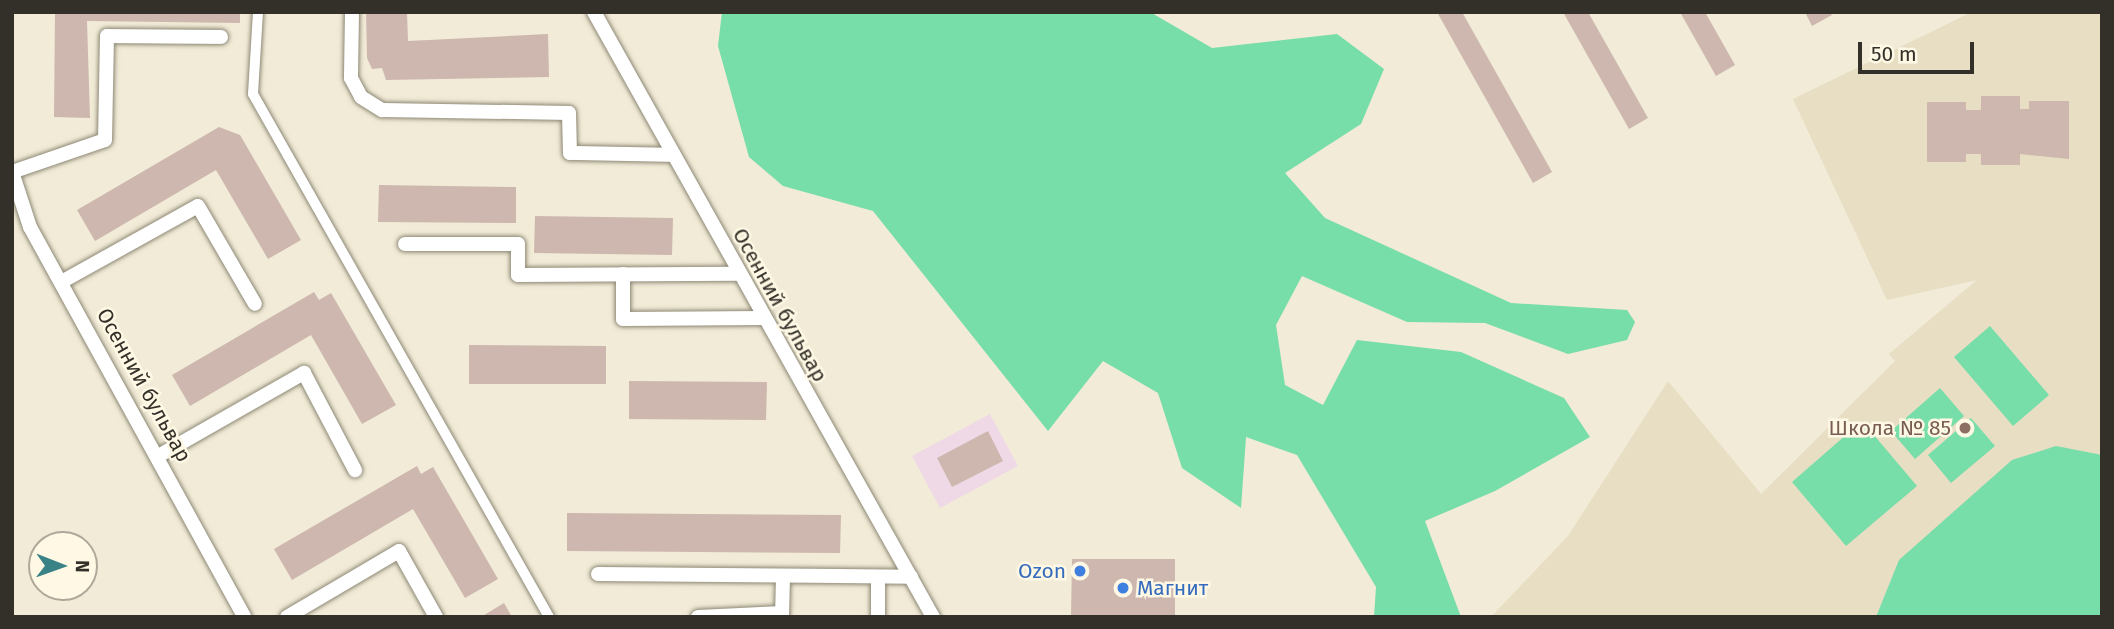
<!DOCTYPE html>
<html>
<head>
<meta charset="utf-8">
<style>
  body { margin:0 }
  #map { position:relative; width:2114px; height:629px; overflow:hidden; background:#f1ebd7; font-family:"Fira Sans",sans-serif }
  div>[style] { position:absolute }
  [style*='--x'] { left:calc(var(--x)*1px); top:calc(var(--y)*1px); width:calc(var(--w)*1px); rotate:calc(var(--a)*1deg) }
  .industrial>* { inset:0; background:#f0d9e6 }
  .built>* { inset:0; background:#e7dec3 }
  .green>* { inset:0; background:#77dda9 }
  .building>* { inset:0; background:#cdb7af }
  .roads { filter:drop-shadow(0 0 2px #8d8875) drop-shadow(0 0 2px #8d8875) }
  .pedestrian>* { height:10px; margin:-5px; padding:0 5px; transform-origin:5px; border-radius:5px; background:#fff }
  .minor>* { height:14px; margin:-7px; padding:0 7px; transform-origin:7px; border-radius:7px; background:#fff }
  .dots>* { width:19px; height:19px; translate:-50% -50%; box-sizing:border-box; border:4px solid #fef8e4; border-radius:50% }
  span { translate:-50% -50%; white-space:nowrap; text-align:center; line-height:1.15; -webkit-text-stroke:5px #fef8e4; paint-order:stroke }
  .street-label { font-size:21px; color:#333029 }
  .education-label { font-size:21px; color:#785e54 }
  .right { translate:-100% -50%; text-align:right }
  .shop-label { font-size:21px; color:#366cbe }
  .left { translate:0 -50%; text-align:left }
  .frame { position:absolute; inset:0; border:14px solid #333029; pointer-events:none }
  .north { position:absolute; left:28px; top:531px; width:70px; height:70px; box-sizing:border-box; background:#fef8e4; border:2px solid #ada899; border-radius:50%; rotate:91deg; font-size:19px; font-weight:700; line-height:28px; text-align:center; color:#333029 }
  .north::after { content:''; display:block; margin:auto; width:24px; height:32px; background:#398285; clip-path:polygon(50% 0,100% 100%,50% 72%,0 100%) }
  .scale { position:absolute; left:1858px; top:42px; width:116px; height:32px; box-sizing:border-box; border:4px solid #333029; border-top:0; padding-left:9px; font-size:21px; line-height:24px; white-space:nowrap; color:#333029; -webkit-text-stroke:5px #fef8e4; paint-order:stroke }
</style>
</head>
<body>
<div id="map">
  <div class="industrial">
    <div style="clip-path:polygon(990px 414px,1018px 466px,940px 508px,912px 456px)"></div>
  </div>
  <div class="built">
    <div style="clip-path:polygon(1972px 12px,2102px 12px,2102px 617px,1491px 617px,1568px 536px,1668px 381px,1761px 494px,1895px 361px,1889px 354px,1977px 280px,1887px 300px,1793px 99px)"></div>
  </div>
  <div class="green">
    <div style="clip-path:polygon(722px 12px,1150px 12px,1212px 48px,1337px 34px,1384px 69px,1361px 124px,1285px 173px,1325px 218px,1511px 303px,1627px 310px,1635px 322px,1627px 340px,1568px 354px,1485px 323px,1407px 322px,1302px 276px,1276px 325px,1285px 385px,1323px 405px,1357px 340px,1461px 352px,1564px 398px,1590px 437px,1495px 491px,1425px 521px,1461px 617px,1374px 617px,1376px 587px,1297px 455px,1246px 437px,1241px 508px,1182px 468px,1158px 393px,1103px 361px,1048px 431px,873px 211px,783px 186px,749px 157px,718px 46px)"></div>
    <div style="clip-path:polygon(1990px 326px,2049px 395px,2013px 426px,1954px 357px)"></div>
    <div style="clip-path:polygon(1940px 388px,1964px 416px,1915px 459px,1891px 431px)"></div>
    <div style="clip-path:polygon(1971px 418px,1995px 446px,1951px 483px,1928px 455px)"></div>
    <div style="clip-path:polygon(1862px 421px,1917px 486px,1846px 546px,1792px 482px)"></div>
    <div style="clip-path:polygon(2056px 446px,2102px 455px,2102px 617px,1876px 617px,1899px 560px,2012px 460px)"></div>
  </div>
  <div class="building">
    <div style="clip-path:polygon(55px 12px,240px 12px,240px 23px,87px 21px,90px 118px,54px 117px)"></div>
    <div style="clip-path:polygon(366px 12px,407px 12px,408px 41px,548px 34px,549px 77px,386px 80px,382px 68px,372px 69px,367px 58px)"></div>
    <div style="clip-path:polygon(1437px 12px,1462px 12px,1552px 172px,1533px 183px)"></div>
    <div style="clip-path:polygon(1563px 12px,1588px 12px,1648px 118px,1629px 129px)"></div>
    <div style="clip-path:polygon(1680px 12px,1705px 12px,1735px 65px,1716px 76px)"></div>
    <div style="clip-path:polygon(1805px 12px,1830px 12px,1832px 15px,1812px 26px)"></div>
    <div style="clip-path:polygon(1981px 96px,2020px 96px,2020px 109px,2029px 109px,2029px 101px,2069px 101px,2069px 159px,2020px 154px,2020px 165px,1981px 165px,1981px 154px,1966px 154px,1966px 162px,1927px 162px,1927px 102px,1966px 102px,1966px 110px,1981px 110px)"></div>
    <div style="clip-path:polygon(219px 127px,240px 135px,301px 240px,268px 259px,216px 170px,95px 241px,77px 210px)"></div>
    <div style="clip-path:polygon(379px 185px,516px 187px,516px 223px,378px 222px)"></div>
    <div style="clip-path:polygon(535px 216px,673px 218px,672px 255px,534px 253px)"></div>
    <div style="clip-path:polygon(314px 292px,319px 300px,331px 293px,396px 405px,362px 424px,311px 335px,190px 406px,172px 375px)"></div>
    <div style="clip-path:polygon(469px 345px,606px 346px,606px 384px,469px 384px)"></div>
    <div style="clip-path:polygon(629px 381px,767px 382px,766px 420px,629px 419px)"></div>
    <div style="clip-path:polygon(988px 431px,1003px 461px,952px 487px,937px 458px)"></div>
    <div style="clip-path:polygon(417px 466px,421px 474px,433px 467px,498px 579px,465px 598px,413px 509px,292px 580px,274px 549px)"></div>
    <div style="clip-path:polygon(567px 513px,841px 515px,840px 553px,567px 551px)"></div>
    <div style="clip-path:polygon(1072px 559px,1175px 559px,1175px 617px,1071px 617px)"></div>
    <div style="clip-path:polygon(504px 603px,512px 617px,481px 617px)"></div>
  </div>
  <div class="roads">
    <div class="pedestrian">
      <div style="--x:258;--y:12;--w:82;--a:93.5"></div>
      <div style="--x:253;--y:94;--w:601;--a:60.49"></div>
    </div>
    <div class="minor">
      <div style="--x:352;--y:12;--w:66;--a:90.9"></div>
      <div style="--x:351;--y:78;--w:21;--a:62"></div>
      <div style="--x:361;--y:97;--w:25;--a:32"></div>
      <div style="--x:382;--y:110;--w:187;--a:0.9"></div>
      <div style="--x:569;--y:113;--w:40;--a:88.6"></div>
      <div style="--x:570;--y:153;--w:102;--a:1.1"></div>
      <div style="--x:594;--y:12;--w:694;--a:60.74"></div>
      <div style="--x:12;--y:172;--w:58;--a:71.9"></div>
      <div style="--x:30;--y:227;--w:445;--a:61.2"></div>
      <div style="--x:12;--y:172;--w:98;--a:-19"></div>
      <div style="--x:105;--y:140;--w:104;--a:-88.9"></div>
      <div style="--x:107;--y:36;--w:114;--a:0.5"></div>
      <div style="--x:405;--y:244;--w:113;--a:0"></div>
      <div style="--x:518;--y:244;--w:31;--a:90"></div>
      <div style="--x:518;--y:275;--w:221;--a:-0.3"></div>
      <div style="--x:623;--y:274;--w:45;--a:90"></div>
      <div style="--x:623;--y:319;--w:141;--a:-0.4"></div>
      <div style="--x:63;--y:281;--w:154;--a:-29.1"></div>
      <div style="--x:198;--y:206;--w:113;--a:59.8"></div>
      <div style="--x:160;--y:455;--w:166;--a:-29.7"></div>
      <div style="--x:304;--y:373;--w:110;--a:62.3"></div>
      <div style="--x:598;--y:574;--w:313;--a:0.5"></div>
      <div style="--x:878;--y:577;--w:40;--a:90"></div>
      <div style="--x:287;--y:617;--w:130;--a:-30.5"></div>
      <div style="--x:399;--y:551;--w:76;--a:60.7"></div>
      <div style="--x:698;--y:617;--w:84;--a:-2.7"></div>
      <div style="--x:782;--y:617;--w:41;--a:-88.6"></div>
    </div>
  </div>
  <div class="dots">
    <div style="left:1965px;top:428px;background:#8d6e63"></div>
    <div style="left:1080px;top:571px;background:#3f7fe0"></div>
    <div style="left:1123px;top:588px;background:#3f7fe0"></div>
  </div>
  <div class="street-label">
    <span style="left:780px;top:305px;rotate:61deg">Осенний бульвар</span>
    <span style="left:144px;top:385px;rotate:61deg">Осенний бульвар</span>
  </div>
  <div class="education-label">
    <span class="right" style="left:1951px;top:428px">Школа № 85</span>
  </div>
  <div class="shop-label">
    <span class="right" style="left:1066px;top:571px">Ozon</span>
    <span class="left" style="left:1137px;top:588px">Магнит</span>
  </div>
  <div class="frame"></div>
  <div class="north">N</div>
  <div class="scale">50 m</div>
</div>
</body>
</html>
